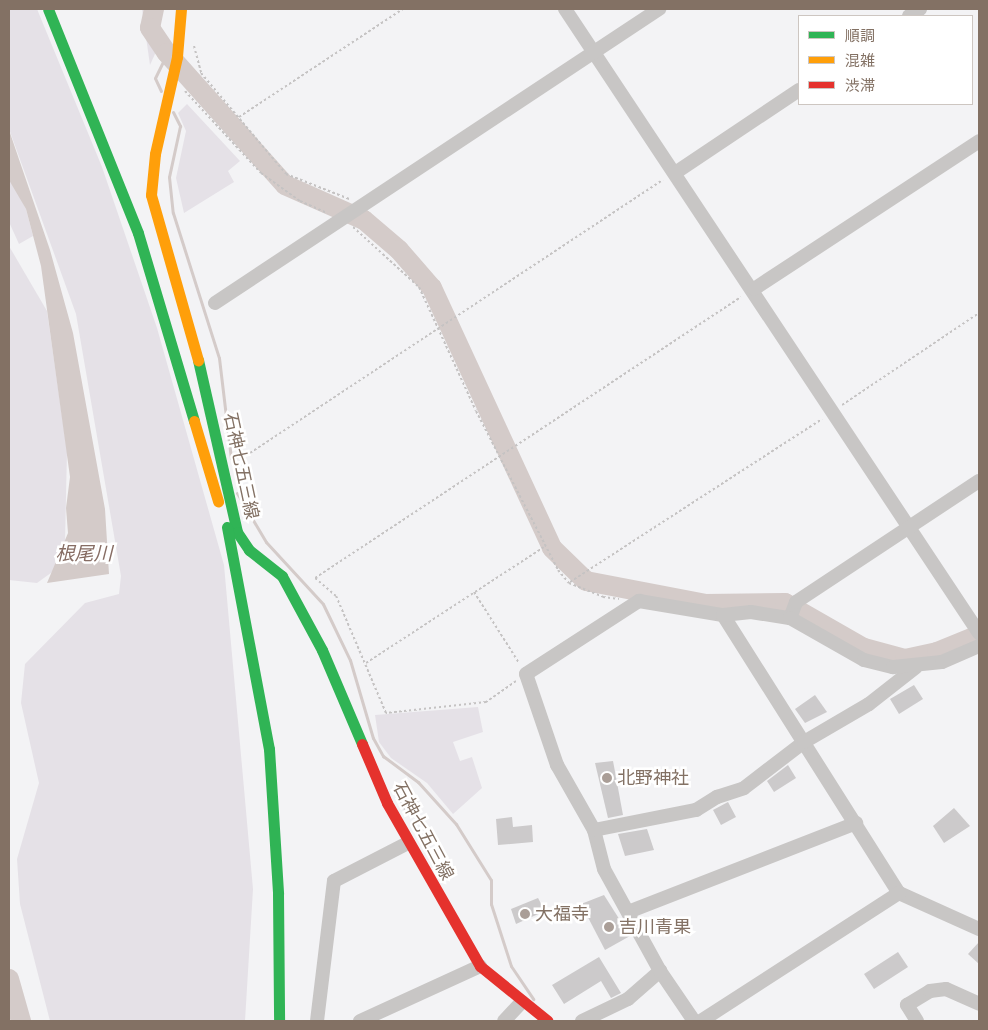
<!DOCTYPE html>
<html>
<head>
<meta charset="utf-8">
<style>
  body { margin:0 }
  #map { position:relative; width:988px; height:1030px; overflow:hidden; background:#f3f3f5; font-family:Quicksand,"Noto Sans JP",sans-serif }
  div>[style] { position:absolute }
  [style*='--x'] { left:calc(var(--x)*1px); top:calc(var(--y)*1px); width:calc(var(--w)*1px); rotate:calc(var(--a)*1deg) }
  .green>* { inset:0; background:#e5e1e7 }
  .water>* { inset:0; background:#d4cbc9 }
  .stream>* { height:3px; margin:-1.5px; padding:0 1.5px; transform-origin:1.5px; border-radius:1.5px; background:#d4cbc9 }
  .river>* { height:20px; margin:-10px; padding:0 10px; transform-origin:10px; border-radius:10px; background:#d4cbc9 }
  .building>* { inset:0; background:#cccacb }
  .path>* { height:2px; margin-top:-1px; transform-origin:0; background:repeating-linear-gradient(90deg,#c5c3c3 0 2.5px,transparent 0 5px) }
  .street>* { height:14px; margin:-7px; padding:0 7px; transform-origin:7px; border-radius:7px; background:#c8c6c5 }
  .fast>* { height:11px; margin:-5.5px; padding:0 5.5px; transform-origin:5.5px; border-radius:5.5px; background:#30b455 }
  .slow>* { height:11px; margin:-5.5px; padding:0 5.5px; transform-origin:5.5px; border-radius:5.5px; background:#ff9f0a }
  .jam>* { height:11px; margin:-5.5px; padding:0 5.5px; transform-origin:5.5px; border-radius:5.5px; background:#e5322d }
  .dots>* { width:14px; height:14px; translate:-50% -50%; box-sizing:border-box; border:2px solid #fff; border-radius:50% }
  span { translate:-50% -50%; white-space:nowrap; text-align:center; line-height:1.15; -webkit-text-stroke:5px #fff; paint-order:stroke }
  .street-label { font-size:18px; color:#837164 }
  .poi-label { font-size:18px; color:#837164 }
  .left { translate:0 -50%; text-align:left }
  .water-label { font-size:19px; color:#876d64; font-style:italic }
  .frame { position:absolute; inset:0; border:10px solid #837164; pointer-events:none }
  .legend { position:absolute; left:798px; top:15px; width:175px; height:90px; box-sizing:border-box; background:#fff; border:1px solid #cdc6c1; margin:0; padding:6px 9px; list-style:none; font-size:15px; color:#837164 }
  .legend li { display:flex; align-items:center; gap:10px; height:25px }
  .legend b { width:25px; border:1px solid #cdc6c1 }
</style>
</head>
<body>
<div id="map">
  <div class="green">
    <div style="clip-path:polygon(9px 9px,37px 9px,102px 167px,157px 328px,224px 565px,253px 889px,245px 1021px,50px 1021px,20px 904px,17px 859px,39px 783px,21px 703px,25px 664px,85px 603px,119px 594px,121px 576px,76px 314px,9px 129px)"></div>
    <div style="clip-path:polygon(142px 9px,157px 9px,159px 45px,150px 65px)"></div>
    <div style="clip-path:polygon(187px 104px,240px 161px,228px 171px,234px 182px,184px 213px,176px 178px,186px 131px,178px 113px)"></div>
    <div style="clip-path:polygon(9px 175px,26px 209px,33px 236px,19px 244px,9px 222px)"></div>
    <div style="clip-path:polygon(9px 246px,47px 311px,67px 451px,65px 543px,55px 570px,37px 583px,9px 580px)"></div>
    <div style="clip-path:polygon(478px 707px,483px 732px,453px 742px,460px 761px,472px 757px,482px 788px,453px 814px,427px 783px,391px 758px,379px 742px,375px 715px)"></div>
  </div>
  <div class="water">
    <div style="clip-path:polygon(9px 130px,50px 250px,73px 333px,105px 509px,109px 574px,47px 583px,68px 533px,66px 508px,70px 477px,41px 266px,26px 209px,9px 180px)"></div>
  </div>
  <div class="stream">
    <div style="--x:161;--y:91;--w:14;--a:-115"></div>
    <div style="--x:155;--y:78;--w:28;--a:-64"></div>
    <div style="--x:173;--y:112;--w:16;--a:63"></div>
    <div style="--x:180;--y:126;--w:52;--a:102.2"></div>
    <div style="--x:169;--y:177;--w:36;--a:84"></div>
    <div style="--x:173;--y:213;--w:152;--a:72.4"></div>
    <div style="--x:219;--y:358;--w:101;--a:83.2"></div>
    <div style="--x:237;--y:493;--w:57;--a:59.4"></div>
    <div style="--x:266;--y:542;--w:84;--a:47.4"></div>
    <div style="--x:323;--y:604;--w:62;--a:64.3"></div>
    <div style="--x:350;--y:660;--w:81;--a:73.6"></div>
    <div style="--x:373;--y:738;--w:21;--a:61"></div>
    <div style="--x:383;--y:756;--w:44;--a:36.6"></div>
    <div style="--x:418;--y:782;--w:57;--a:47.9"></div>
    <div style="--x:456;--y:824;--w:66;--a:58"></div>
    <div style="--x:491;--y:880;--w:24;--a:90"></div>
    <div style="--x:491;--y:904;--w:65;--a:72.1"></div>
    <div style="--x:511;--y:966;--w:40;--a:56"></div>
  </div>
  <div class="river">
    <div style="--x:154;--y:9;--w:19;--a:102"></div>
    <div style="--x:150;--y:28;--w:30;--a:56"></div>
    <div style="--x:167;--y:53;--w:177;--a:48.2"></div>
    <div style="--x:285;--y:185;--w:86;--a:23.9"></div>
    <div style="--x:364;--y:220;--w:46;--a:40.6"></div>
    <div style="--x:399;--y:250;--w:50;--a:49"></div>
    <div style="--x:432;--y:288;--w:286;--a:65.2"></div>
    <div style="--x:552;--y:548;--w:47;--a:44.1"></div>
    <div style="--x:586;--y:581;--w:121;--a:10.9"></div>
    <div style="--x:705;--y:604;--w:80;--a:-0.7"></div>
    <div style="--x:785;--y:603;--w:91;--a:29.7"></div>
    <div style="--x:864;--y:648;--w:42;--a:15"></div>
    <div style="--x:905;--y:659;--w:33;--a:-12"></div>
    <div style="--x:937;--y:652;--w:45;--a:-22"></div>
    <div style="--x:9;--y:979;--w:44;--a:74.1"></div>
  </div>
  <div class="building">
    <div style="clip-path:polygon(914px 685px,923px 699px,899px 714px,890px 699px)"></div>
    <div style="clip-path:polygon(815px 695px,827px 712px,805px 723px,795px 709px)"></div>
    <div style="clip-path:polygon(613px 761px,623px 815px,608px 818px,595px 763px)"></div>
    <div style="clip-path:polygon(788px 765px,796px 778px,774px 792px,767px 781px)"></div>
    <div style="clip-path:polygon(410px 789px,418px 802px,404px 810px,397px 797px)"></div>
    <div style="clip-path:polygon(728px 802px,736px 817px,721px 825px,713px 810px)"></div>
    <div style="clip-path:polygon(954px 808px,970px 826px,944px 843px,933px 826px)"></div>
    <div style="clip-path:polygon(512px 817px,513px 827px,532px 825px,533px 842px,498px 845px,496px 819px)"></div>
    <div style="clip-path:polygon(647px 829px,654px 850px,625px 856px,618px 834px)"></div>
    <div style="clip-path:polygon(604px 895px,630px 936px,605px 950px,581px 904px)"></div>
    <div style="clip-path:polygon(538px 898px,545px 911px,516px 924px,511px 909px)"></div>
    <div style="clip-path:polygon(979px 942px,979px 964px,968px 954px)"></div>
    <div style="clip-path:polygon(898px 952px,908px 967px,874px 989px,864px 974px)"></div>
    <div style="clip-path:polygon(599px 957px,621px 993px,611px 998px,601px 981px,564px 1004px,552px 985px)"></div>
  </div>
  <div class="path">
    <div style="--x:194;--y:46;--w:28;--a:75"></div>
    <div style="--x:201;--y:73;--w:132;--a:49.9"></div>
    <div style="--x:286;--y:174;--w:68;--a:21.6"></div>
    <div style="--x:185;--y:91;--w:112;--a:47.2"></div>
    <div style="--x:261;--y:173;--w:48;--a:35.7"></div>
    <div style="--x:300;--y:201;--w:30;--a:24"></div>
    <div style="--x:239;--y:117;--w:196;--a:-33.4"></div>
    <div style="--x:353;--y:227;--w:89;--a:42.3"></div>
    <div style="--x:419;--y:287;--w:136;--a:65.3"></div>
    <div style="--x:476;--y:411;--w:179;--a:62.7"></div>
    <div style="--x:558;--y:570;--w:17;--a:50"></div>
    <div style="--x:569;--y:583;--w:37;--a:22"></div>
    <div style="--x:603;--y:597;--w:16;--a:7"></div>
    <div style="--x:842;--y:405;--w:165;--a:-33.9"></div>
    <div style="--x:236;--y:458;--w:15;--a:-20"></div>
    <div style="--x:250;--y:453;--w:495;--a:-33.5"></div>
    <div style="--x:570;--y:582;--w:300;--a:-32.9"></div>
    <div style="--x:474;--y:592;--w:84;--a:57.6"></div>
    <div style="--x:366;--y:663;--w:212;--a:-33.1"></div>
    <div style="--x:516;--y:681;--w:37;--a:145"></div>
    <div style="--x:486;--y:702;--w:101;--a:173.7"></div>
    <div style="--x:386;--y:713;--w:127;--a:-113.1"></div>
    <div style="--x:336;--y:596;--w:28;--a:-139"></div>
    <div style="--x:315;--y:578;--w:510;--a:-33.41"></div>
  </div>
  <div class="street">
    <div style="--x:565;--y:9;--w:749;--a:56.44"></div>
    <div style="--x:909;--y:16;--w:13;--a:-32"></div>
    <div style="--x:675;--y:173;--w:149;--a:-33.8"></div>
    <div style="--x:754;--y:289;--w:269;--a:-33.3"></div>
    <div style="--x:215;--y:303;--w:533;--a:-33.51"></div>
    <div style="--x:723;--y:615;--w:329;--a:57.7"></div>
    <div style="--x:899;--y:893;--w:88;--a:24.2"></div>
    <div style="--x:790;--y:618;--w:17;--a:-69"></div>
    <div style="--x:796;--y:602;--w:219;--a:-33.5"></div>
    <div style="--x:594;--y:830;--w:104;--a:-11.1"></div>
    <div style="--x:696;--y:810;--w:25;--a:-32"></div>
    <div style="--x:717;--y:797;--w:28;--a:-18"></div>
    <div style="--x:744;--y:788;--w:76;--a:-37.5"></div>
    <div style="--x:804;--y:742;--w:75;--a:-30.3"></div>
    <div style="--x:869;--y:704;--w:60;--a:-38.2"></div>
    <div style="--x:628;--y:912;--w:245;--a:-21.3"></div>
    <div style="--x:317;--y:1021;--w:141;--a:-83.1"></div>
    <div style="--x:334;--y:881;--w:83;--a:-27.2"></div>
    <div style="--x:360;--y:1021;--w:132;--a:-24.6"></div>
    <div style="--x:504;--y:1021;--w:26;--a:-47"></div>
    <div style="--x:582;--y:1021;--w:51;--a:-25.6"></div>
    <div style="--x:628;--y:999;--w:43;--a:-41.2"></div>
    <div style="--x:694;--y:1021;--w:60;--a:-124.2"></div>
    <div style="--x:660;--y:971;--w:116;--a:-118.8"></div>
    <div style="--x:604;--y:869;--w:40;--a:-104.4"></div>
    <div style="--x:594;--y:830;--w:75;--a:-119.6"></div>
    <div style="--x:557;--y:765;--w:96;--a:-108.8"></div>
    <div style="--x:526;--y:674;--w:135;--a:-32.9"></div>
    <div style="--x:639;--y:601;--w:85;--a:9.5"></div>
    <div style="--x:723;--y:615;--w:28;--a:-6"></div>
    <div style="--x:751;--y:612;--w:39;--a:9"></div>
    <div style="--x:790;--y:618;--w:85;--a:29.6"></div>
    <div style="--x:864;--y:660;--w:30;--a:14"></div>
    <div style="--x:893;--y:667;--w:49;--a:-5.8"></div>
    <div style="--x:942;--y:662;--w:40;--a:-23.4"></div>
    <div style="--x:701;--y:1021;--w:236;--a:-32.9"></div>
    <div style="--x:917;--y:1021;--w:19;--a:-122"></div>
    <div style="--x:907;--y:1005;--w:27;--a:-31"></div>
    <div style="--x:930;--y:991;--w:16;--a:-7"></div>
    <div style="--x:946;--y:989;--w:36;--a:24"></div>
  </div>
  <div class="fast">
    <div style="--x:48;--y:9;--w:241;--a:68.1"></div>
    <div style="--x:138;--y:233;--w:196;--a:73.4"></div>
    <div style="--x:198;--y:360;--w:176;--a:77.2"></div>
    <div style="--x:237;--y:532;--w:22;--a:56"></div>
    <div style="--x:249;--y:550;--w:42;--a:38.2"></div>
    <div style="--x:282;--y:576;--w:84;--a:61.6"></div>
    <div style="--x:322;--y:650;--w:102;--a:66.9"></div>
    <div style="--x:227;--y:527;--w:226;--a:79.3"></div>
    <div style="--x:269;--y:749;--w:145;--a:86.4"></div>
    <div style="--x:278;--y:894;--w:127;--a:89.5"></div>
  </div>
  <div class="slow">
    <div style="--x:181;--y:9;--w:48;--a:94.8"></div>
    <div style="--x:177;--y:57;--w:99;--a:102.8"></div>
    <div style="--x:155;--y:154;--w:41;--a:95.6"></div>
    <div style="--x:151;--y:195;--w:172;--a:74.1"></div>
    <div style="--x:194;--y:421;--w:84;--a:73.3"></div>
  </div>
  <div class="jam">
    <div style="--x:362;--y:744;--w:64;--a:67"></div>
    <div style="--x:387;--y:803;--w:188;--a:60.3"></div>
    <div style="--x:480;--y:966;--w:87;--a:39"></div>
  </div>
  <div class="dots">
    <div style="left:607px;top:778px;background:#aa9e97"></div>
    <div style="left:525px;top:914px;background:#aa9e97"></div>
    <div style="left:609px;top:927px;background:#aa9e97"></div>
  </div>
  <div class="street-label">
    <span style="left:241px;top:466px;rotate:78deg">石神七五三線</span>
    <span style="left:423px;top:831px;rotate:62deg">石神七五三線</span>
  </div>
  <div class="poi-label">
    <span class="left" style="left:617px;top:778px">北野神社</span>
    <span class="left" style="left:535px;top:914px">大福寺</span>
    <span class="left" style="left:619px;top:927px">吉川青果</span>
  </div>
  <div class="water-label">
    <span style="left:84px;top:554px">根尾川</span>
  </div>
  <div class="frame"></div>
  <ul class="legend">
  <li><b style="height:6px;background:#30b455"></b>順調</li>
  <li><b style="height:6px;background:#ff9f0a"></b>混雑</li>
  <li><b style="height:6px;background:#e5322d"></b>渋滞</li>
  </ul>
</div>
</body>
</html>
